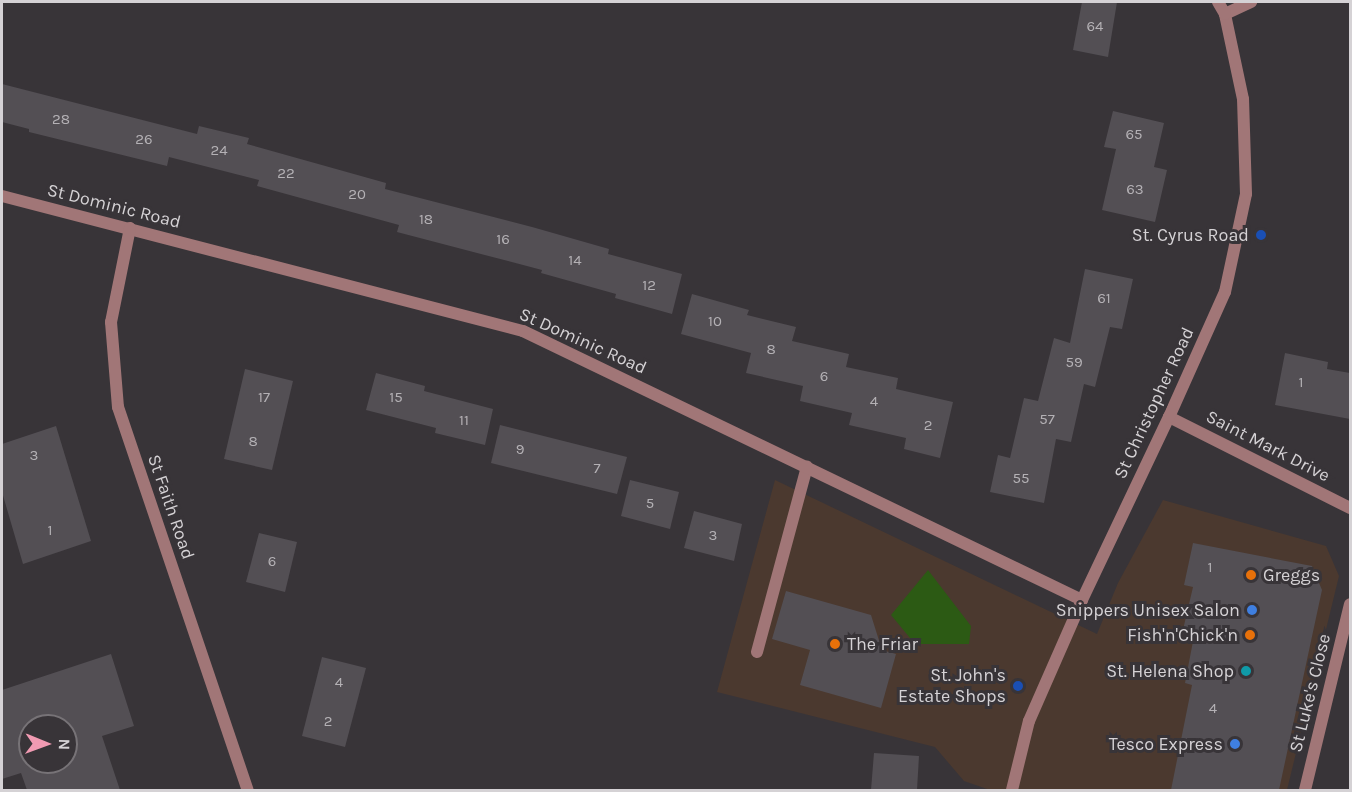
<!DOCTYPE html>
<html>
<head>
<meta charset="utf-8">
<style>
  body { margin:0 }
  #map { position:relative; width:1352px; height:792px; overflow:hidden; background:#383438; font-family:Karla,sans-serif }
  div>[style] { position:absolute }
  [style*='--x'] { left:calc(var(--x)*1px); top:calc(var(--y)*1px); width:calc(var(--w)*1px); rotate:calc(var(--a)*1deg) }
  .commercial>* { inset:0; background:#4b392f }
  .green>* { inset:0; background:#2c5a14 }
  .building>* { inset:0; background:#534f54 }
  .service>* { height:12px; margin:-6px; padding:0 6px; transform-origin:6px; border-radius:6px; background:#a17677 }
  .minor>* { height:12px; margin:-6px; padding:0 6px; transform-origin:6px; border-radius:6px; background:#a17677 }
  .dots>* { width:16px; height:16px; translate:-50% -50%; box-sizing:border-box; border:3px solid #383438; border-radius:50% }
  span { translate:-50% -50%; white-space:nowrap; text-align:center; line-height:1.15; -webkit-text-stroke:6px #383438; paint-order:stroke }
  .number-label { font-size:15px; color:#b4b1b5 }
  .number-label span { -webkit-text-stroke-width:0 }
  .street-label { font-size:18px; color:#d5d2d5 }
  .poi-label { font-size:18px; color:#d5d2d5 }
  .right { translate:-100% -50%; text-align:right }
  .left { translate:0 -50%; text-align:left }
  .frame { position:absolute; inset:0; border:3px solid #d5d2d5; pointer-events:none }
  .north { position:absolute; left:18px; top:714px; width:60px; height:60px; box-sizing:border-box; background:#383438; border:2px solid #777377; border-radius:50%; rotate:91deg; font-size:16px; font-weight:700; line-height:24px; text-align:center; color:#d5d2d5 }
  .north::after { content:''; display:block; margin:auto; width:21px; height:27px; background:#f19ab2; clip-path:polygon(50% 0,100% 100%,50% 72%,0 100%) }
</style>
</head>
<body>
<div id="map">
  <div class="commercial">
    <div style="clip-path:polygon(775px 480px,1097px 634px,1118px 583px,1163px 500px,1326px 546px,1339px 576px,1287px 790px,990px 790px,964px 781px,935px 747px,717px 692px)"></div>
  </div>
  <div class="green">
    <div style="clip-path:polygon(928px 570px,971px 626px,969px 644px,915px 644px,891px 615px)"></div>
  </div>
  <div class="building">
    <div style="clip-path:polygon(1082px 2px,1117px 2px,1108px 57px,1073px 50px)"></div>
    <div style="clip-path:polygon(2px 84px,197px 134px,199px 126px,249px 138px,247px 144px,386px 183px,385px 189px,532px 227px,609px 249px,608px 254px,682px 274px,672px 314px,615px 298px,616px 294px,541px 273px,542px 270px,397px 232px,399px 225px,257px 186px,259px 180px,169px 157px,167px 166px,29px 132px,29px 129px,2px 122px)"></div>
    <div style="clip-path:polygon(1113px 111px,1164px 123px,1154px 167px,1167px 170px,1155px 222px,1102px 210px,1116px 149px,1104px 147px)"></div>
    <div style="clip-path:polygon(1085px 269px,1133px 279px,1122px 329px,1110px 327px,1095px 387px,1084px 384px,1071px 442px,1056px 439px,1044px 503px,990px 492px,998px 455px,1010px 458px,1024px 398px,1038px 401px,1054px 338px,1070px 343px)"></div>
    <div style="clip-path:polygon(692px 294px,749px 310px,747px 315px,796px 327px,792px 341px,849px 354px,846px 367px,898px 378px,896px 389px,953px 402px,940px 458px,904px 449px,906px 438px,849px 425px,852px 413px,800px 401px,803px 386px,746px 373px,751px 353px,681px 334px)"></div>
    <div style="clip-path:polygon(1285px 353px,1328px 362px,1327px 369px,1350px 373px,1350px 419px,1275px 405px)"></div>
    <div style="clip-path:polygon(245px 369px,293px 381px,272px 470px,224px 459px)"></div>
    <div style="clip-path:polygon(376px 373px,425px 386px,424px 391px,493px 409px,485px 445px,435px 433px,436px 428px,366px 410px)"></div>
    <div style="clip-path:polygon(500px 425px,627px 457px,617px 494px,491px 463px)"></div>
    <div style="clip-path:polygon(56px 426px,91px 541px,23px 564px,2px 492px,2px 444px)"></div>
    <div style="clip-path:polygon(630px 480px,679px 492px,670px 529px,621px 516px)"></div>
    <div style="clip-path:polygon(694px 511px,742px 524px,734px 561px,684px 548px)"></div>
    <div style="clip-path:polygon(259px 533px,297px 542px,285px 592px,246px 582px)"></div>
    <div style="clip-path:polygon(1193px 543px,1312px 566px,1322px 590px,1279px 790px,1171px 790px,1192px 685px,1185px 683px,1194px 636px,1182px 634px,1193px 587px,1184px 585px)"></div>
    <div style="clip-path:polygon(786px 591px,871px 615px,882px 650px,896px 654px,881px 708px,800px 685px,810px 650px,772px 639px)"></div>
    <div style="clip-path:polygon(evenodd,111px 654px,134px 726px,102px 736px,120px 790px,27px 790px,21px 773px,2px 779px,2px 690px,111px 654px,30px 726px,66px 726px,66px 762px,30px 762px,30px 726px)"></div>
    <div style="clip-path:polygon(322px 657px,366px 668px,345px 747px,302px 736px)"></div>
    <div style="clip-path:polygon(874px 753px,919px 756px,917px 790px,871px 790px)"></div>
  </div>
  <div class="service">
    <div style="--x:757;--y:652;--w:192;--a:-74.9"></div>
  </div>
  <div class="minor">
    <div style="--x:1225;--y:14;--w:29;--a:-25"></div>
    <div style="--x:2;--y:196;--w:538;--a:14.53"></div>
    <div style="--x:523;--y:331;--w:620;--a:25.7"></div>
    <div style="--x:130;--y:228;--w:96;--a:101.4"></div>
    <div style="--x:111;--y:322;--w:85;--a:85.3"></div>
    <div style="--x:118;--y:407;--w:404;--a:71.3"></div>
    <div style="--x:1169;--y:417;--w:203;--a:26.7"></div>
    <div style="--x:1012;--y:790;--w:71;--a:-76.2"></div>
    <div style="--x:1029;--y:721;--w:132;--a:-66.3"></div>
    <div style="--x:1082;--y:600;--w:203;--a:-64.6"></div>
    <div style="--x:1169;--y:417;--w:137;--a:-65.9"></div>
    <div style="--x:1225;--y:292;--w:100;--a:-77.9"></div>
    <div style="--x:1246;--y:194;--w:95;--a:-91.8"></div>
    <div style="--x:1243;--y:99;--w:87;--a:-102"></div>
    <div style="--x:1225;--y:14;--w:14;--a:-120"></div>
    <div style="--x:1305;--y:790;--w:191;--a:-76.4"></div>
  </div>
  <div class="dots">
    <div style="left:1261px;top:235px;background:#1a4fb4"></div>
    <div style="left:1251px;top:575px;background:#e8710a"></div>
    <div style="left:1252px;top:610px;background:#3f7fe0"></div>
    <div style="left:1250px;top:635px;background:#e8710a"></div>
    <div style="left:835px;top:644px;background:#e8710a"></div>
    <div style="left:1246px;top:671px;background:#0f9aa8"></div>
    <div style="left:1018px;top:686px;background:#1a4fb4"></div>
    <div style="left:1235px;top:744px;background:#3f7fe0"></div>
  </div>
  <div class="number-label">
    <span style="left:1095px;top:27px">64</span>
    <span style="left:61px;top:120px">28</span>
    <span style="left:1134px;top:135px">65</span>
    <span style="left:144px;top:140px">26</span>
    <span style="left:219px;top:151px">24</span>
    <span style="left:286px;top:174px">22</span>
    <span style="left:1135px;top:190px">63</span>
    <span style="left:357px;top:195px">20</span>
    <span style="left:426px;top:220px">18</span>
    <span style="left:503px;top:240px">16</span>
    <span style="left:575px;top:261px">14</span>
    <span style="left:649px;top:286px">12</span>
    <span style="left:1104px;top:299px">61</span>
    <span style="left:715px;top:322px">10</span>
    <span style="left:771px;top:350px">8</span>
    <span style="left:1074px;top:363px">59</span>
    <span style="left:824px;top:377px">6</span>
    <span style="left:1301px;top:383px">1</span>
    <span style="left:264px;top:398px">17</span>
    <span style="left:396px;top:398px">15</span>
    <span style="left:874px;top:402px">4</span>
    <span style="left:1047px;top:420px">57</span>
    <span style="left:464px;top:421px">11</span>
    <span style="left:928px;top:426px">2</span>
    <span style="left:253px;top:442px">8</span>
    <span style="left:520px;top:450px">9</span>
    <span style="left:34px;top:456px">3</span>
    <span style="left:597px;top:469px">7</span>
    <span style="left:1021px;top:479px">55</span>
    <span style="left:650px;top:504px">5</span>
    <span style="left:50px;top:531px">1</span>
    <span style="left:713px;top:536px">3</span>
    <span style="left:272px;top:562px">6</span>
    <span style="left:1210px;top:568px">1</span>
    <span style="left:339px;top:683px">4</span>
    <span style="left:1213px;top:709px">4</span>
    <span style="left:328px;top:722px">2</span>
  </div>
  <div class="street-label">
    <span style="left:114px;top:206px;rotate:14deg">St Dominic Road</span>
    <span style="left:583px;top:341px;rotate:24deg">St Dominic Road</span>
    <span style="left:1154px;top:403px;rotate:-65deg">St Christopher Road</span>
    <span style="left:1268px;top:446px;rotate:27deg">Saint Mark Drive</span>
    <span style="left:171px;top:507px;rotate:71deg">St Faith Road</span>
    <span style="left:1310px;top:693px;rotate:-76deg">St Luke's Close</span>
  </div>
  <div class="poi-label">
    <span class="right" style="left:1249px;top:235px">St. Cyrus Road</span>
    <span class="left" style="left:1263px;top:575px">Greggs</span>
    <span class="right" style="left:1240px;top:610px">Snippers Unisex Salon</span>
    <span class="right" style="left:1238px;top:635px">Fish'n'Chick'n</span>
    <span class="left" style="left:847px;top:644px">The Friar</span>
    <span class="right" style="left:1234px;top:671px">St. Helena Shop</span>
    <span class="right" style="left:1006px;top:686px">St. John's<br>Estate Shops</span>
    <span class="right" style="left:1223px;top:744px">Tesco Express</span>
  </div>
  <div class="frame"></div>
  <div class="north">N</div>
</div>
</body>
</html>
